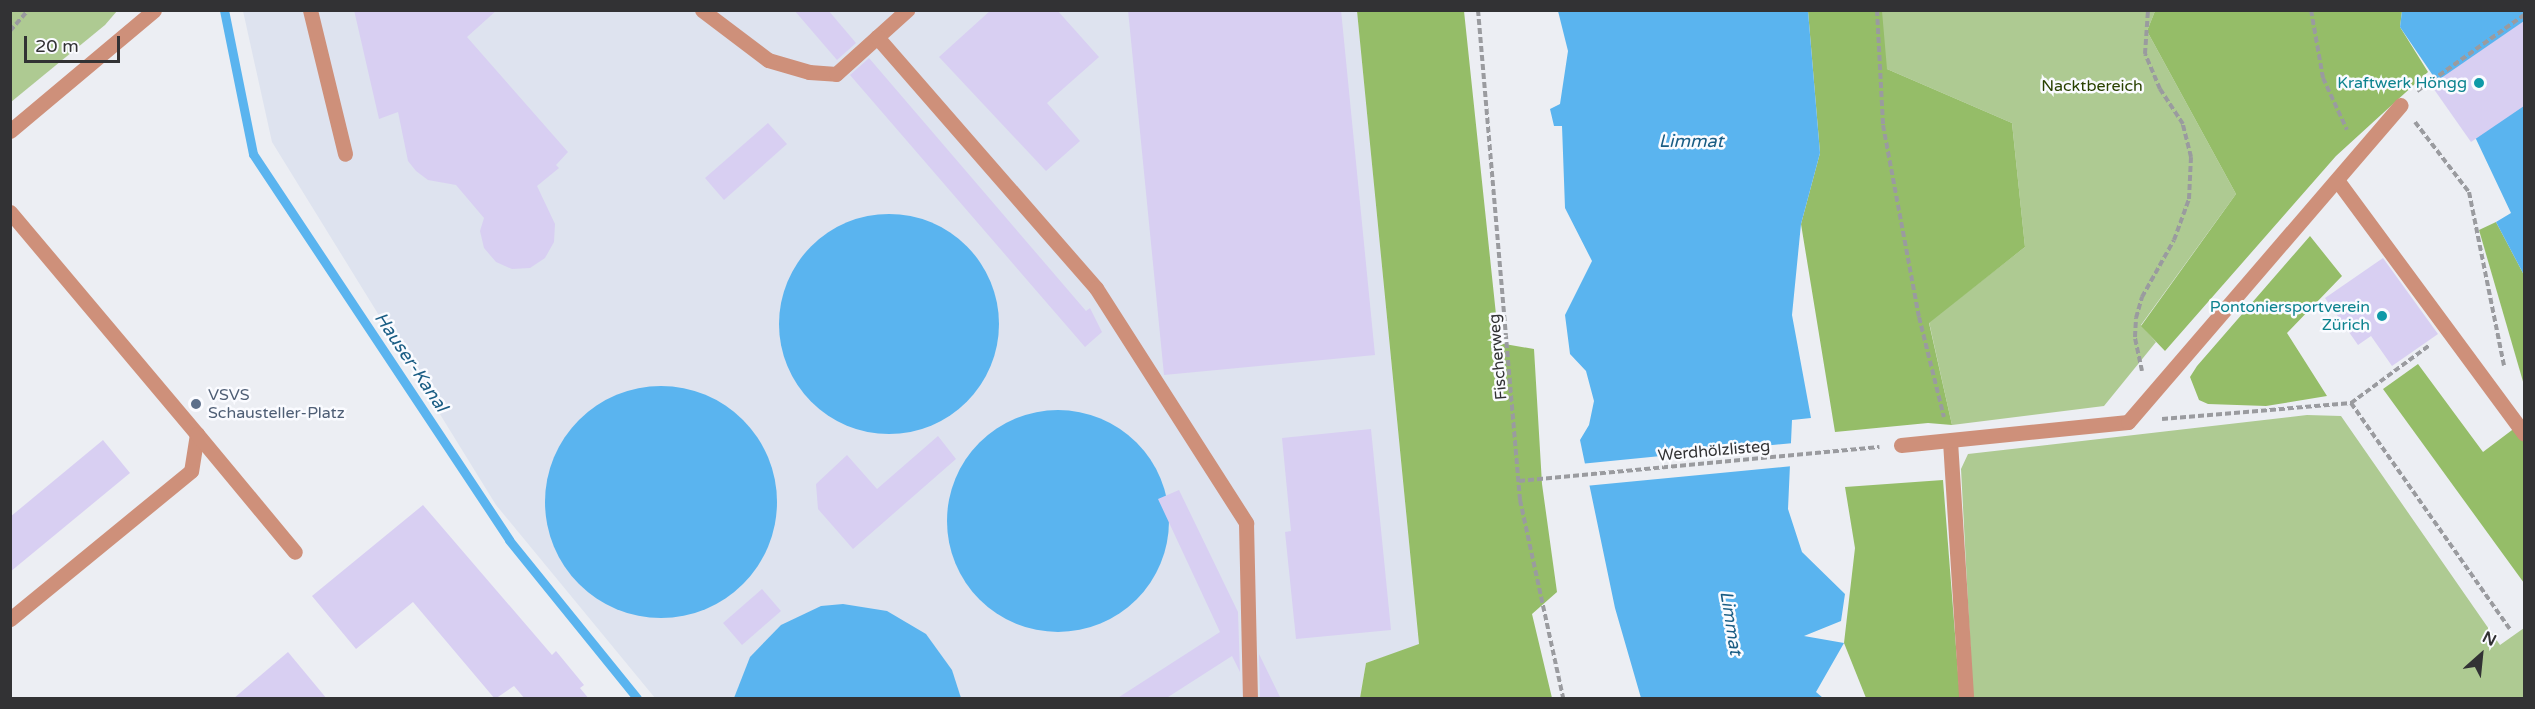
<!DOCTYPE html>
<html>
<head>
<meta charset="utf-8">
<style>
  body { margin:0 }
  #map { position:relative; width:2535px; height:709px; overflow:hidden; background:#eceef3; font-family:"Varela Round",sans-serif }
  div>[style] { position:absolute }
  [style*='--x'] { left:calc(var(--x)*1px); top:calc(var(--y)*1px); width:calc(var(--w)*1px); rotate:calc(var(--a)*1deg) }
  .built>* { inset:0; background:#dee3ef }
  .green>* { inset:0; background:#aeca92 }
  .forest>* { inset:0; background:#95bd68 }
  .water>* { inset:0; background:#5ab4ef }
  .round { border-radius:50% }
  .pier>* { inset:0; background:#eceef3 }
  .stream>* { height:9px; margin:-4.5px; padding:0 4.5px; transform-origin:4.5px; border-radius:4.5px; background:#5ab4ef }
  .building>* { inset:0; background:#d8cff2 }
  .path>* { height:4px; margin-top:-2px; transform-origin:0; background:repeating-linear-gradient(90deg,#9a9b9f 0 6px,transparent 0 9px) }
  .minor>* { height:15px; margin:-7.5px; padding:0 7.5px; transform-origin:7.5px; border-radius:7.5px; background:#ce907a }
  .dots>* { width:16px; height:16px; translate:-50% -50%; box-sizing:border-box; border:3px solid #fafbff; border-radius:50% }
  span { translate:-50% -50%; white-space:nowrap; text-align:center; line-height:1.15; -webkit-text-stroke:5px #fafbff; paint-order:stroke }
  .culture-label { font-size:16px; color:#0d838f }
  .right { translate:-100% -50%; text-align:right }
  .park-label { font-size:16px; color:#294100 }
  .street-label { font-size:16px; color:#323234 }
  .service-label { font-size:16px; color:#4e5e75 }
  .left { translate:0 -50%; text-align:left }
  .water-label { font-size:18px; color:#1a5d84; font-style:italic }
  .frame { position:absolute; inset:0; border:12px solid #323234; pointer-events:none }
  .north { position:absolute; left:2451px; top:625px; width:60px; height:60px; -webkit-text-stroke:4px #fafbff; paint-order:stroke; rotate:27deg; font-size:16px; font-weight:700; line-height:24px; text-align:center; color:#323234 }
  .north::after { content:''; display:block; margin:auto; width:21px; height:27px; background:#323234; clip-path:polygon(50% 0,100% 100%,50% 72%,0 100%) }
  .scale { position:absolute; left:24px; top:36px; width:96px; height:27px; box-sizing:border-box; border:3px solid #323234; border-top:0; padding-left:8px; font-size:18px; line-height:21px; white-space:nowrap; color:#323234; -webkit-text-stroke:4px #fafbff; paint-order:stroke }
</style>
</head>
<body>
<div id="map">
  <div class="built">
    <div style="clip-path:polygon(243px 11px,1357px 11px,1419px 645px,1366px 663px,1360px 698px,655px 698px,496px 505px,272px 142px)"></div>
  </div>
  <div class="green">
    <div style="clip-path:polygon(11px 10px,117px 10px,117px 11px,105px 25px,11px 102px)"></div>
    <div style="clip-path:polygon(1843px 11px,2155px 11px,2147px 31px,2236px 194px,2141px 325px,2156px 342px,2104px 406px,1952px 425px,1929px 322px,2025px 247px,2012px 123px,1887px 69px)"></div>
    <div style="clip-path:polygon(2307px 415px,2341px 416px,2500px 645px,2524px 628px,2524px 698px,1973px 698px,1961px 469px,1968px 454px)"></div>
  </div>
  <div class="forest">
    <div style="clip-path:polygon(1357px 11px,1464px 11px,1499px 343px,1534px 349px,1542px 484px,1557px 592px,1532px 614px,1552px 698px,1360px 698px,1366px 663px,1419px 644px)"></div>
    <div style="clip-path:polygon(1808px 11px,1882px 11px,1887px 69px,2012px 123px,2025px 247px,1929px 323px,1952px 425px,1928px 423px,1835px 432px,1801px 224px,1820px 153px)"></div>
    <div style="clip-path:polygon(2155px 11px,2402px 11px,2400px 27px,2428px 72px,2336px 156px,2165px 351px,2141px 326px,2236px 194px,2147px 31px)"></div>
    <div style="clip-path:polygon(2496px 222px,2524px 275px,2524px 385px,2479px 230px)"></div>
    <div style="clip-path:polygon(2310px 236px,2342px 276px,2287px 333px,2327px 396px,2266px 406px,2208px 404px,2199px 400px,2190px 377px,2197px 366px)"></div>
    <div style="clip-path:polygon(2418px 364px,2483px 452px,2524px 421px,2524px 583px,2383px 389px)"></div>
    <div style="clip-path:polygon(1943px 480px,1960px 698px,1866px 698px,1844px 643px,1855px 548px,1845px 487px)"></div>
  </div>
  <div class="water">
    <div style="clip-path:polygon(1558px 11px,1808px 11px,1820px 153px,1801px 224px,1792px 315px,1811px 418px,1792px 420px,1788px 509px,1802px 552px,1845px 594px,1841px 621px,1804px 636px,1844px 643px,1816px 692px,1823px 698px,1641px 698px,1615px 608px,1580px 440px,1589px 425px,1594px 401px,1586px 371px,1570px 354px,1565px 315px,1592px 261px,1565px 208px,1562px 126px,1554px 126px,1550px 109px,1560px 104px,1568px 51px)"></div>
    <div style="clip-path:polygon(2402px 11px,2524px 11px,2524px 275px,2496px 222px,2511px 213px,2476px 139px,2400px 27px)"></div>
    <div class="round" style="left:779px;top:214px;width:220px;height:220px"></div>
    <div class="round" style="left:545px;top:386px;width:232px;height:232px"></div>
    <div class="round" style="left:947px;top:410px;width:222px;height:222px"></div>
    <div style="clip-path:polygon(843px 604px,887px 611px,926px 634px,952px 670px,961px 698px,734px 698px,750px 657px,781px 625px,821px 606px)"></div>
  </div>
  <div class="pier">
    <div style="clip-path:polygon(1794px 443px,1793px 466px,1585px 486px,1580px 464px)"></div>
  </div>
  <div class="stream">
    <div style="--x:224;--y:10;--w:147;--a:78.6"></div>
    <div style="--x:253;--y:154;--w:463;--a:56.4"></div>
    <div style="--x:509;--y:540;--w:203;--a:51"></div>
  </div>
  <div class="building">
    <div style="clip-path:polygon(354px 10px,497px 10px,467px 37px,568px 152px,556px 165px,559px 168px,537px 186px,555px 224px,554px 242px,545px 258px,530px 268px,512px 269px,496px 262px,484px 248px,480px 231px,484px 218px,456px 185px,428px 180px,416px 171px,408px 161px,398px 112px,379px 119px)"></div>
    <div style="clip-path:polygon(794px 10px,828px 10px,856px 43px,837px 60px)"></div>
    <div style="clip-path:polygon(991px 10px,1057px 10px,1099px 57px,1047px 103px,1080px 141px,1046px 171px,939px 57px)"></div>
    <div style="clip-path:polygon(1128px 10px,1341px 10px,1375px 355px,1164px 375px)"></div>
    <div style="clip-path:polygon(2524px 21px,2524px 106px,2471px 142px,2431px 85px)"></div>
    <div style="clip-path:polygon(869px 58px,1086px 311px,1090px 308px,1102px 332px,1085px 347px,850px 75px)"></div>
    <div style="clip-path:polygon(768px 123px,787px 144px,724px 200px,705px 178px)"></div>
    <div style="clip-path:polygon(2383px 258px,2438px 334px,2392px 366px,2371px 336px,2358px 345px,2325px 298px)"></div>
    <div style="clip-path:polygon(1371px 429px,1391px 630px,1296px 639px,1285px 532px,1291px 531px,1282px 438px)"></div>
    <div style="clip-path:polygon(938px 436px,956px 459px,853px 549px,818px 509px,816px 484px,847px 455px,877px 489px)"></div>
    <div style="clip-path:polygon(103px 440px,130px 473px,10px 572px,10px 517px)"></div>
    <div style="clip-path:polygon(1179px 490px,1238px 612px,1240px 672px,1232px 656px,1165px 699px,1116px 699px,1220px 632px,1158px 499px)"></div>
    <div style="clip-path:polygon(423px 505px,552px 655px,556px 651px,584px 685px,580px 688px,589px 699px,525px 699px,514px 686px,495px 699px,413px 602px,356px 649px,312px 596px)"></div>
    <div style="clip-path:polygon(762px 589px,781px 611px,742px 645px,723px 623px)"></div>
    <div style="clip-path:polygon(288px 652px,327px 699px,233px 699px)"></div>
    <div style="clip-path:polygon(1259px 654px,1281px 699px,1260px 699px)"></div>
  </div>
  <div class="path">
    <div style="--x:1478;--y:10;--w:492;--a:85.1"></div>
    <div style="--x:1520;--y:500;--w:203;--a:77.7"></div>
    <div style="--x:1877;--y:10;--w:115;--a:87"></div>
    <div style="--x:1883;--y:125;--w:195;--a:79.4"></div>
    <div style="--x:1919;--y:317;--w:103;--a:76"></div>
    <div style="--x:2311;--y:10;--w:69;--a:80"></div>
    <div style="--x:2323;--y:78;--w:57;--a:65.2"></div>
    <div style="--x:10;--y:31;--w:28;--a:-49"></div>
    <div style="--x:2417;--y:91;--w:131;--a:-35.4"></div>
    <div style="--x:2415;--y:122;--w:88;--a:52.4"></div>
    <div style="--x:2469;--y:192;--w:177;--a:78.6"></div>
    <div style="--x:2142;--y:371;--w:35;--a:-102"></div>
    <div style="--x:2135;--y:337;--w:19;--a:-87"></div>
    <div style="--x:2136;--y:318;--w:22;--a:-74"></div>
    <div style="--x:2142;--y:297;--w:65;--a:-60.7"></div>
    <div style="--x:2174;--y:240;--w:44;--a:-69.9"></div>
    <div style="--x:2189;--y:199;--w:42;--a:-87.3"></div>
    <div style="--x:2191;--y:157;--w:34;--a:-104"></div>
    <div style="--x:2183;--y:124;--w:42;--a:-123.3"></div>
    <div style="--x:2160;--y:89;--w:38;--a:-113"></div>
    <div style="--x:2145;--y:54;--w:44;--a:-86.1"></div>
    <div style="--x:2351;--y:403;--w:98;--a:-36.3"></div>
    <div style="--x:2162;--y:419;--w:190;--a:-4.8"></div>
    <div style="--x:2351;--y:403;--w:276;--a:54.9"></div>
    <div style="--x:1519;--y:481;--w:362;--a:-5.4"></div>
  </div>
  <div class="minor">
    <div style="--x:310;--y:10;--w:148;--a:76.3"></div>
    <div style="--x:702;--y:10;--w:83;--a:37.1"></div>
    <div style="--x:768;--y:60;--w:43;--a:16.3"></div>
    <div style="--x:809;--y:72;--w:27;--a:4"></div>
    <div style="--x:836;--y:74;--w:96;--a:-42"></div>
    <div style="--x:877;--y:37;--w:333;--a:48.9"></div>
    <div style="--x:1096;--y:288;--w:279;--a:57.4"></div>
    <div style="--x:1246;--y:523;--w:175;--a:88.7"></div>
    <div style="--x:10;--y:131;--w:188;--a:-40"></div>
    <div style="--x:2337;--y:180;--w:315;--a:53.6"></div>
    <div style="--x:10;--y:212;--w:290;--a:49.9"></div>
    <div style="--x:197;--y:434;--w:37;--a:99"></div>
    <div style="--x:191;--y:471;--w:234;--a:140.7"></div>
    <div style="--x:197;--y:434;--w:153;--a:50.3"></div>
    <div style="--x:1950;--y:441;--w:257;--a:86.4"></div>
    <div style="--x:1901;--y:445;--w:228;--a:-5.8"></div>
    <div style="--x:2128;--y:422;--w:418;--a:-49.3"></div>
  </div>
  <div class="dots">
    <div style="left:2479px;top:83px;background:#0f9aa8"></div>
    <div style="left:2382px;top:316px;background:#0f9aa8"></div>
    <div style="left:196px;top:404px;background:#5c6f8a"></div>
  </div>
  <div class="culture-label">
    <span class="right" style="left:2467px;top:83px">Kraftwerk Höngg</span>
    <span class="right" style="left:2370px;top:316px">Pontoniersportverein<br>Zürich</span>
  </div>
  <div class="park-label">
    <span style="left:2092px;top:86px">Nacktbereich</span>
  </div>
  <div class="street-label">
    <span style="left:1498px;top:357px;rotate:-95deg">Fischerweg</span>
    <span style="left:1714px;top:451px;rotate:-5deg">Werdhölzlisteg</span>
  </div>
  <div class="service-label">
    <span class="left" style="left:208px;top:404px">VSVS<br>Schausteller-Platz</span>
  </div>
  <div class="water-label">
    <span style="left:1691px;top:141px">Limmat</span>
    <span style="left:411px;top:362px;rotate:56deg">Hauser-Kanal</span>
    <span style="left:1731px;top:623px;rotate:81deg">Limmat</span>
  </div>
  <div class="frame"></div>
  <div class="north">N</div>
  <div class="scale">20 m</div>
</div>
</body>
</html>
